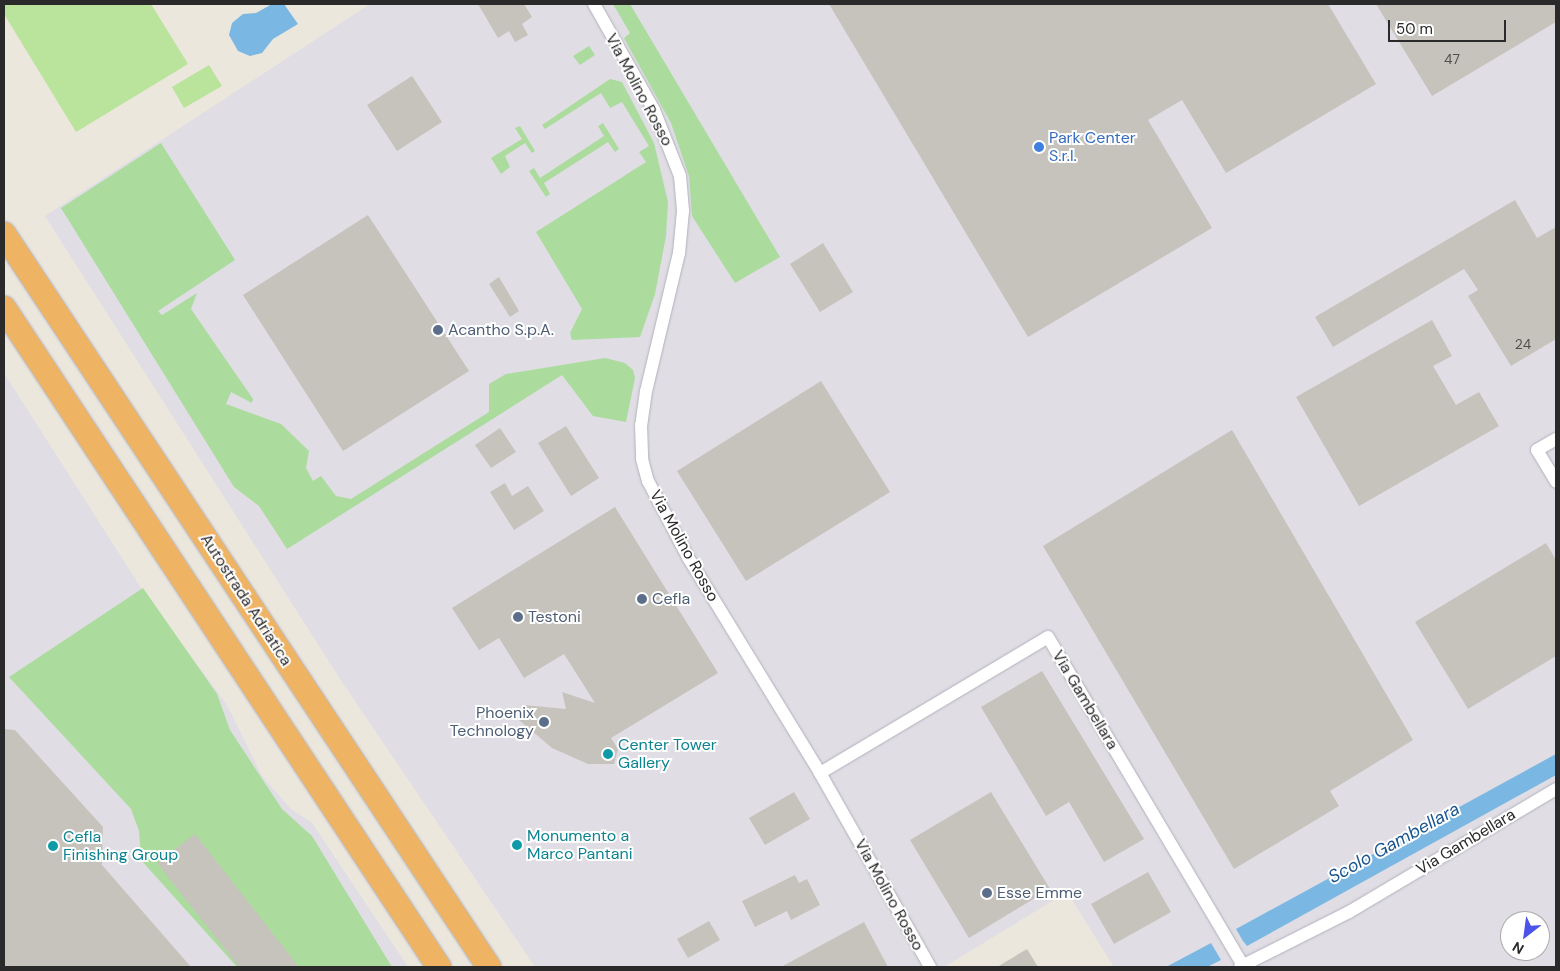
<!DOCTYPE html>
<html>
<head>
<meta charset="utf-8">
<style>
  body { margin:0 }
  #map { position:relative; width:1560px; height:971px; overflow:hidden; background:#ebe7dd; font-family:"DM Sans",sans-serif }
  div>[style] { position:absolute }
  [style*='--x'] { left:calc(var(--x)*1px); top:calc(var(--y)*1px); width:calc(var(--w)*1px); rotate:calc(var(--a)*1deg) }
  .industrial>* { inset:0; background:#e0dde4 }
  .green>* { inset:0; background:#abdc9e }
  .pitch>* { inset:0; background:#bae39b }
  .water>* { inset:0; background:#7ab8e3 }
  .building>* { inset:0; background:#c6c3bd }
  .roads { filter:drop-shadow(0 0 1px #b1b1bc) drop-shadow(0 0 1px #b1b1bc) }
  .street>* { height:12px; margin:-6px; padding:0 6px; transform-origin:6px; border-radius:6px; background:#fff }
  .highway>* { height:24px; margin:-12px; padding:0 12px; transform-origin:12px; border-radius:12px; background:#efb364 }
  .dots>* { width:14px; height:14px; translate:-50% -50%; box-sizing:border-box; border:2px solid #fff; border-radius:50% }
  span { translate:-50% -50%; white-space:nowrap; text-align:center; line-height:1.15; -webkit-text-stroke:4px #fff; paint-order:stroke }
  .number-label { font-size:14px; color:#51504f }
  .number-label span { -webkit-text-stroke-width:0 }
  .street-label { font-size:16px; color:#2a2a2a }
  .shop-label { font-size:16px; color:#366cbe }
  .left { translate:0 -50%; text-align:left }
  .service-label { font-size:16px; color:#4e5e75 }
  .right { translate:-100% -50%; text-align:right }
  .culture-label { font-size:16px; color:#0d838f }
  .water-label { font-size:18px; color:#1a568e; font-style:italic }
  .frame { position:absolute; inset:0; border:5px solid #2a2a2a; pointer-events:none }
  .north { position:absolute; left:1500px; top:911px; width:50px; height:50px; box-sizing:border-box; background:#fff; border:1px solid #aaa; border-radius:50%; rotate:210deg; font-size:14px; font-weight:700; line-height:20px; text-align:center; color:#2a2a2a }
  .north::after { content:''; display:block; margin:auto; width:18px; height:22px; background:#4c53e9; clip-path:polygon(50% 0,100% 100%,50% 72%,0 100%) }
  .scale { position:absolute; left:1388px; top:20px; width:118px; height:22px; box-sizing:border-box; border:2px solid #2a2a2a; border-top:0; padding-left:6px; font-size:15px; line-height:18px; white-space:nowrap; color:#2a2a2a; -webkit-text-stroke:4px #fff; paint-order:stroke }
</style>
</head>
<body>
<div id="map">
  <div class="industrial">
    <div style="clip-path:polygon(evenodd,370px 4px,1556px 4px,1556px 967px,1114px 967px,1067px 892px,944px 967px,535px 967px,340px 679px,45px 216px,370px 4px,1510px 921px,1540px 921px,1540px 951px,1510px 951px,1510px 921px)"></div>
    <div style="clip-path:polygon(4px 373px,143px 591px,227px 705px,262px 776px,291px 809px,312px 823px,408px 967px,4px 967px)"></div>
  </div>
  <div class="green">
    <div style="clip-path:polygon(613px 4px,630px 4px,780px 257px,735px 283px,692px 216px,689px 176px,671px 123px,624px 38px,630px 33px)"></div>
    <div style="clip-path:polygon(589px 46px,595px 55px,580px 65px,573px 56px)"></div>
    <div style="clip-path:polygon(610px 79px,622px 82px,654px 143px,668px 202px,666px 236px,655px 294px,640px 337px,572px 340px,570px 333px,582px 309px,536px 232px,646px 162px,639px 152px,649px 146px,622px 102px,610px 108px,601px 93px,545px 129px,542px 125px)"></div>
    <div style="clip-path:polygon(603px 123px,619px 149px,615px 152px,608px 142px,544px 183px,550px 194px,546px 197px,529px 171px,534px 168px,540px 178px,604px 136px,598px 126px)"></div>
    <div style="clip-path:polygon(520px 126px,535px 151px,532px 153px,525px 143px,505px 156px,510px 167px,501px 174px,491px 158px,522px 139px,515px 128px)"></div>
    <div style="clip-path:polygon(161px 143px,235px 260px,158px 311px,162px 315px,197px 293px,191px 309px,253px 399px,252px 403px,231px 392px,226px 404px,281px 424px,309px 451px,306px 468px,313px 481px,321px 476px,336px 496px,351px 499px,489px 412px,489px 384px,506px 374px,605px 358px,625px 363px,633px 370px,635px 378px,626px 422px,593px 416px,562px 375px,287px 549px,259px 506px,234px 487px,61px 208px)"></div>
    <div style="clip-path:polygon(143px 588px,217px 694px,230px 730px,282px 809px,312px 836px,392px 967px,237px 967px,141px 860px,139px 831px,131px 809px,9px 677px)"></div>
  </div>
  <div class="pitch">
    <div style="clip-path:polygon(4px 4px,151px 4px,188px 64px,76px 132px,4px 14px)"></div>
    <div style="clip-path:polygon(209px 65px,222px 86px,184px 108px,172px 87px)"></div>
  </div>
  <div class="water">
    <div style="clip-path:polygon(272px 4px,284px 4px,298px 24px,273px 39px,262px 53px,250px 56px,238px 51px,229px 35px,232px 23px,243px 14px,256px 13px)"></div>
    <div style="clip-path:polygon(1556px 754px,1556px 775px,1247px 946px,1243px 941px,1236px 929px)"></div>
    <div style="clip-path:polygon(1211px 943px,1221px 960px,1207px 967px,1166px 967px)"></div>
  </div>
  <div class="building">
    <div style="clip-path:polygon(478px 4px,524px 4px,532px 17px,522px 24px,528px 35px,515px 42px,509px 31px,498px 38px)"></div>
    <div style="clip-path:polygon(829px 4px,1328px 4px,1376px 84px,1226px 173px,1182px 100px,1148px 120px,1212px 228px,1028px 337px)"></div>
    <div style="clip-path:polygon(1376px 4px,1556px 4px,1556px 22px,1432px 96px)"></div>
    <div style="clip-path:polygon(412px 76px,442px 122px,397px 151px,367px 105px)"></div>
    <div style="clip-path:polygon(1515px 200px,1537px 238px,1556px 227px,1556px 339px,1511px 366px,1468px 296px,1478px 290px,1464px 269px,1333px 347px,1315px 317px)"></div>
    <div style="clip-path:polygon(368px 215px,469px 371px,343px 451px,243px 295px)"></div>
    <div style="clip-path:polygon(823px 243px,853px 292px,820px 312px,790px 264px)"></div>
    <div style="clip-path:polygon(499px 277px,519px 311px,510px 317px,489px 284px)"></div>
    <div style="clip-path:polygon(1432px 320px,1452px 356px,1433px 366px,1456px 405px,1479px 392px,1499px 426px,1359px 506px,1296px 397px)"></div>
    <div style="clip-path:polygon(821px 381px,890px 492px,746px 581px,677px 471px)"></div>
    <div style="clip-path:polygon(566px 426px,599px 478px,571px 496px,538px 443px)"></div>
    <div style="clip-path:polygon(500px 428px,516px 452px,491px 468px,475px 445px)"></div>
    <div style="clip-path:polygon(1232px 430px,1413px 740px,1330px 791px,1339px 806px,1234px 869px,1043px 546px)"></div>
    <div style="clip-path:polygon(505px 483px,512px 496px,528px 486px,544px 511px,514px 530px,490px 492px)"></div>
    <div style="clip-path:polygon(615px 507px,718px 673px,611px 738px,618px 749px,614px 764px,588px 764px,552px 748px,519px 720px,518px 713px,524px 705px,566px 709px,562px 692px,595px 703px,564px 654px,524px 678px,499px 638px,479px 650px,452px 608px)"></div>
    <div style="clip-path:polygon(1546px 543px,1556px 560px,1556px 656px,1468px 709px,1415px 622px)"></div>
    <div style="clip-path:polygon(1042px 671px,1144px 839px,1104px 862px,1069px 802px,1046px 816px,981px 707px)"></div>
    <div style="clip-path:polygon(4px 729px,15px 730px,103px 827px,102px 865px,191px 967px,4px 967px)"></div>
    <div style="clip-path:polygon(794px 792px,810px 819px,765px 845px,749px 818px)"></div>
    <div style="clip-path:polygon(991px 792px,1050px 889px,969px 938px,910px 840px)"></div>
    <div style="clip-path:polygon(195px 834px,299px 967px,239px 967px,157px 863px)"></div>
    <div style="clip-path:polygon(1148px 872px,1171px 912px,1114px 944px,1091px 904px)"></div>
    <div style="clip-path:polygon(795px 875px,799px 883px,807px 879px,820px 905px,791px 920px,787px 911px,755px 927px,742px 901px)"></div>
    <div style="clip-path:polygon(709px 921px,720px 940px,688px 958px,677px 939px)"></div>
    <div style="clip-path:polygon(864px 922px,888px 967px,781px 967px)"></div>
    <div style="clip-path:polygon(1027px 949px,1038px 967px,997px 967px)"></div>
  </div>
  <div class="roads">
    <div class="street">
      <div style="--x:594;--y:4;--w:122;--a:60.5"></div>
      <div style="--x:654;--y:110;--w:71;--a:68.5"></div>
      <div style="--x:680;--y:176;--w:35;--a:85"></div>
      <div style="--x:683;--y:211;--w:42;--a:95.4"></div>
      <div style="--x:679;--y:253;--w:142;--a:103.4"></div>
      <div style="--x:646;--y:391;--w:34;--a:98"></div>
      <div style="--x:641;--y:425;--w:34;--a:88"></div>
      <div style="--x:642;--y:459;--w:23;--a:75"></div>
      <div style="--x:648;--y:481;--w:88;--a:62.3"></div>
      <div style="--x:689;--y:559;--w:251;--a:58.5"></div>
      <div style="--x:820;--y:773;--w:223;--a:60.4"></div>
      <div style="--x:1556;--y:439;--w:22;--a:150"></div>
      <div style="--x:1537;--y:450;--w:37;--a:59"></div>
      <div style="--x:820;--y:773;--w:265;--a:-30.8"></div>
      <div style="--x:1048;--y:637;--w:382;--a:59.3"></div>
      <div style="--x:1240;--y:967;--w:122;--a:-26.8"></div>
      <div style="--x:1349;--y:912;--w:241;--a:-30.7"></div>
    </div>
    <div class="highway">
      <div style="--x:4;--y:234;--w:879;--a:56.51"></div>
      <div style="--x:4;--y:308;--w:790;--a:56.57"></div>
    </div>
  </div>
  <div class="dots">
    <div style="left:1039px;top:147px;background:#3f7fe0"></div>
    <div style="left:438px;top:330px;background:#5c6f8a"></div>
    <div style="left:642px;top:599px;background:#5c6f8a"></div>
    <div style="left:518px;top:617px;background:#5c6f8a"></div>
    <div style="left:544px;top:722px;background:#5c6f8a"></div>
    <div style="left:608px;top:754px;background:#0f9aa8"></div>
    <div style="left:517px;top:845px;background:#0f9aa8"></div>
    <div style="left:53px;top:846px;background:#0f9aa8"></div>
    <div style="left:987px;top:893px;background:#5c6f8a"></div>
  </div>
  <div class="number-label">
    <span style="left:1452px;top:59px">47</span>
    <span style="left:1523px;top:344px">24</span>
  </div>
  <div class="street-label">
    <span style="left:639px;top:90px;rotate:62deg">Via Molino Rosso</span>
    <span style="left:684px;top:546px;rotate:61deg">Via Molino Rosso</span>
    <span style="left:246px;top:600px;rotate:57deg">Autostrada Adriatica</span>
    <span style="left:1085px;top:700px;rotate:59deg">Via Gambellara</span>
    <span style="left:1466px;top:842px;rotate:-31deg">Via Gambellara</span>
    <span style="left:889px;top:895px;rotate:61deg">Via Molino Rosso</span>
  </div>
  <div class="shop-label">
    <span class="left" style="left:1049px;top:147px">Park Center<br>S.r.l.</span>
  </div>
  <div class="service-label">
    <span class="left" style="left:448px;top:330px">Acantho S.p.A.</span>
    <span class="left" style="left:652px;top:599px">Cefla</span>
    <span class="left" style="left:528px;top:617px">Testoni</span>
    <span class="right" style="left:534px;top:722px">Phoenix<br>Technology</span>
    <span class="left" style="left:997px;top:893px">Esse Emme</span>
  </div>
  <div class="culture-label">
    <span class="left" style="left:618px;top:754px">Center Tower<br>Gallery</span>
    <span class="left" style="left:527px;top:845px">Monumento a<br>Marco Pantani</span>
    <span class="left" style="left:63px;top:846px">Cefla<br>Finishing Group</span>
  </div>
  <div class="water-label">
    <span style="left:1394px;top:843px;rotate:-29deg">Scolo Gambellara</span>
  </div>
  <div class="frame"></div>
  <div class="north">N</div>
  <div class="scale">50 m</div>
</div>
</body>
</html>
